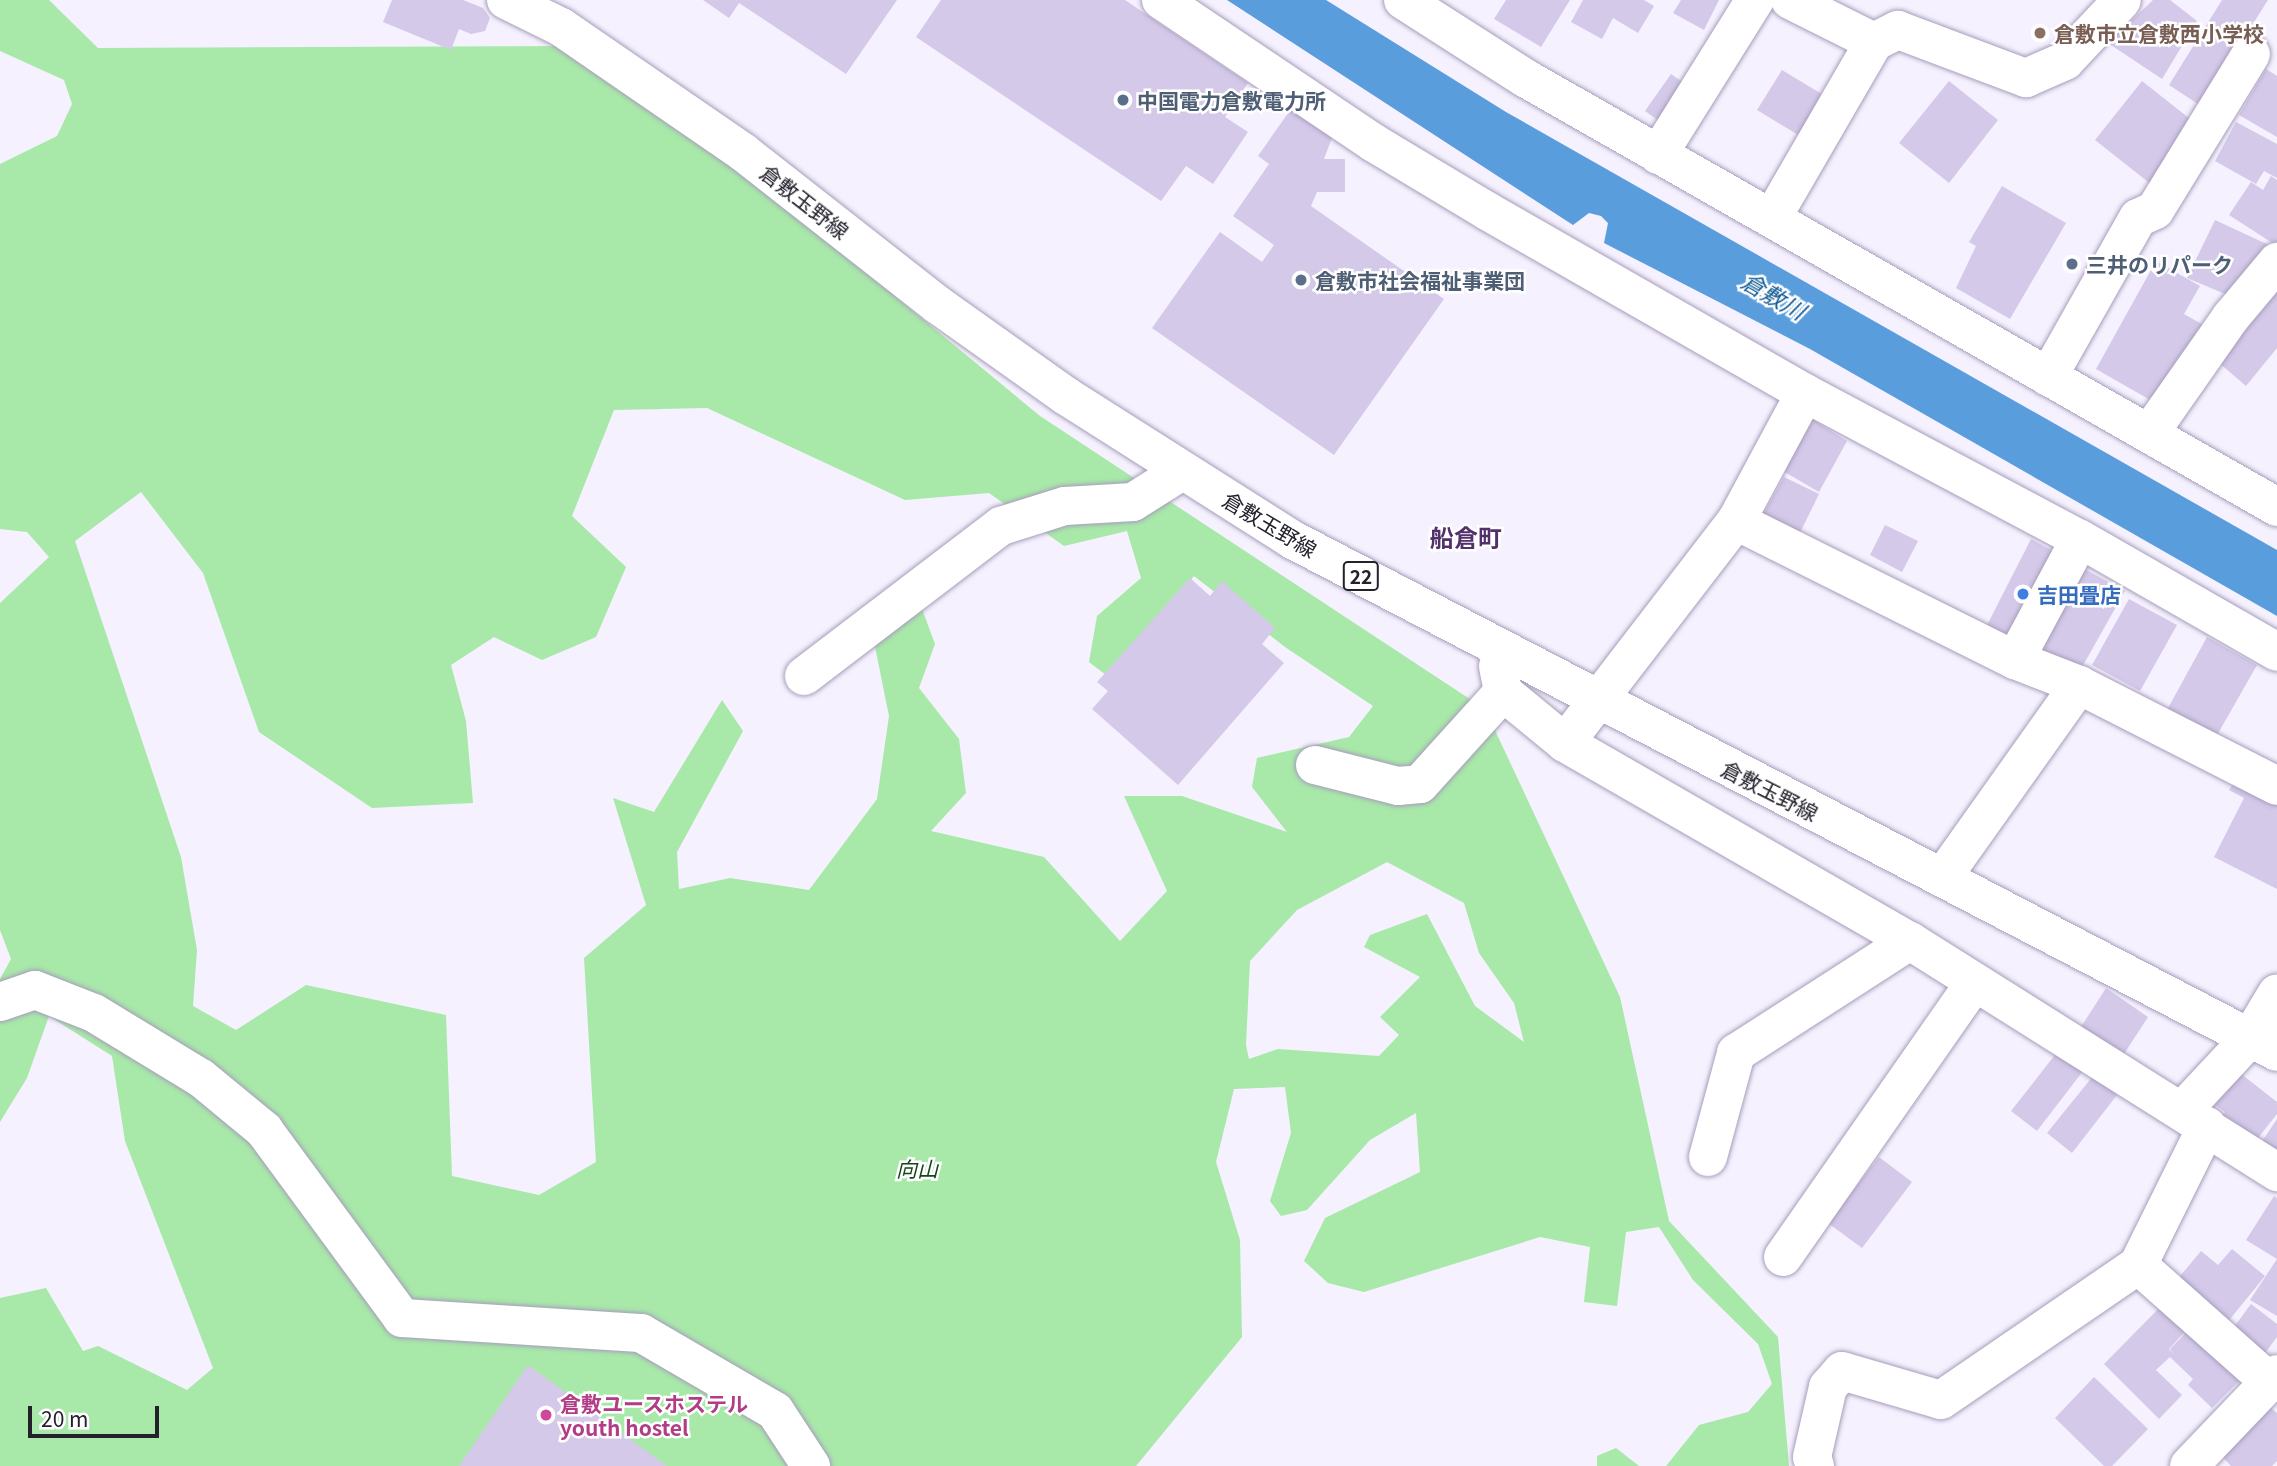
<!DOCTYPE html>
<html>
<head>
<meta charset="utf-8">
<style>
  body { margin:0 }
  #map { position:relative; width:2277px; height:1466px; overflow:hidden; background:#f5f1fe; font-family:Georgia,"Noto Sans JP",serif }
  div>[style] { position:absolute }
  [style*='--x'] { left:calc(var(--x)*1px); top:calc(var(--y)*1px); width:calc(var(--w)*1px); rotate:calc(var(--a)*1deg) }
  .green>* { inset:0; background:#a8e8a9 }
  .water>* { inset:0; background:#5a9ddc }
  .building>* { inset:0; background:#d4c9e9 }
  .roads { filter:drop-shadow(0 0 2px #a79dbb) drop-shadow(0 0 2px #a79dbb) }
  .minor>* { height:38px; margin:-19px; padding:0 19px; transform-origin:19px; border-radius:19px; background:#fff }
  .tertiary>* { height:38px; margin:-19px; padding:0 19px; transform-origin:19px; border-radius:19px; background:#fff }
  .primary>* { height:38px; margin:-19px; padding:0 19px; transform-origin:19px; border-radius:19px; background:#fff }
  .dots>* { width:19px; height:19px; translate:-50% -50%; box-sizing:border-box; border:4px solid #fff; border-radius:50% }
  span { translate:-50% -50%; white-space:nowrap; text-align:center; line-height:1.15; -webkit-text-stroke:5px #fff; paint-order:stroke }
  .shield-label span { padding:2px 5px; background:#fff; border:2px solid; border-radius:5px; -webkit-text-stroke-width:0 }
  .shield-label { font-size:19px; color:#24202c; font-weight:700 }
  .education-label { font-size:21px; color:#785e54; font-weight:700 }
  .left { translate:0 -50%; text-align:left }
  .service-label { font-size:21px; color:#4e5e75; font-weight:700 }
  .street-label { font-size:21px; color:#24202c }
  .shop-label { font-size:21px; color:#366cbe; font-weight:700 }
  .park-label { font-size:21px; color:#16451a; font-style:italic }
  .hotel-label { font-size:21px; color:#b23c85; font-weight:700 }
  .water-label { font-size:23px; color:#105a94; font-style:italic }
  .quarter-label { font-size:24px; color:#52316b; font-weight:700 }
  .scale { position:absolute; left:28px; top:1406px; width:131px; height:32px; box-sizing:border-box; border:4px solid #24202c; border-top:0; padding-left:9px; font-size:21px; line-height:24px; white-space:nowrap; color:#24202c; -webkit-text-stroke:5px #fff; paint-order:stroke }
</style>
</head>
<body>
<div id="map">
  <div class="green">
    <div style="clip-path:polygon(evenodd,0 0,49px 0,98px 48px,592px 46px,1040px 416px,1485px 709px,1620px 997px,1669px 1221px,1778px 1337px,1789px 1466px,1666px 1466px,1699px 1425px,1748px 1412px,1772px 1384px,1758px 1344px,1693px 1280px,1659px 1227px,1626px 1232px,1617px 1306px,1584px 1302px,1590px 1247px,1540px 1237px,1364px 1292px,1328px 1283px,1304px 1261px,1325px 1218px,1420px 1172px,1416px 1113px,1370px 1140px,1307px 1210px,1281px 1216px,1270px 1201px,1291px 1133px,1285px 1087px,1234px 1089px,1216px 1162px,1240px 1240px,1242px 1337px,1136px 1466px,0 1466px,0 1298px,46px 1288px,83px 1351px,98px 1346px,187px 1390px,213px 1368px,125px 1141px,112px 1056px,49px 1016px,27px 1078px,0 1122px,0 979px,11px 959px,0 930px,0 603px,49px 557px,27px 532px,0 529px,0 164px,57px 136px,72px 104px,64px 80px,0 51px,0 0,707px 408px,905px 500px,989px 493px,1064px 546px,1127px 531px,1141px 578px,1097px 616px,1089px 662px,1110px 678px,1194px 576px,1285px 647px,1373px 706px,1349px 737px,1257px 758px,1252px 787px,1287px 832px,1182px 796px,1124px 796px,1167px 891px,1120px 941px,1044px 857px,931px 831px,966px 793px,959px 739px,919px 688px,935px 644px,921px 606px,868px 612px,889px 716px,877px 799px,809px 890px,730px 878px,679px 889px,677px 852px,743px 731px,722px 700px,654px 812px,613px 798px,646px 905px,584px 958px,596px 1162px,539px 1195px,452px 1176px,446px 1015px,306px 985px,236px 1030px,193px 1006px,197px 950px,181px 857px,75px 541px,141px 492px,203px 573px,259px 732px,372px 808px,473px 803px,466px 721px,451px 665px,494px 637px,542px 660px,596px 637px,626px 567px,572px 516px,614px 410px,707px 408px,0 0,1387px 862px,1464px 903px,1479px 953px,1514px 1003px,1524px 1042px,1475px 1006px,1427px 914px,1370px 935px,1364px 947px,1420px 977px,1380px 1017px,1399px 1035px,1379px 1056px,1278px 1049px,1249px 1059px,1246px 1045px,1250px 961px,1297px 910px,1387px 862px)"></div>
    <div style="clip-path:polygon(1616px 1448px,1639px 1466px,1597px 1466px,1597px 1456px)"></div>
  </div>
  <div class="water">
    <div style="clip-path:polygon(1227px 0,1326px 0,1506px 112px,2277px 550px,2277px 616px,1810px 349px,1604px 243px,1608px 223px,1601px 216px,1589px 213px,1573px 225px)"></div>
  </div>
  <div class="building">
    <div style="clip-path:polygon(392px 0,463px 0,483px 8px,490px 18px,485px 31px,471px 34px,459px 29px,451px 50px,383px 22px)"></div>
    <div style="clip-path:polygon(703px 0,897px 0,846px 74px,739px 3px,729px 18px)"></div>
    <div style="clip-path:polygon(941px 0,1125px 0,1248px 83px,1225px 117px,1248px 132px,1213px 184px,1186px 166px,1161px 201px,916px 37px)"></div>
    <div style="clip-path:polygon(1506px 0,1570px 0,1541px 47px,1494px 19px)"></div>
    <div style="clip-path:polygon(1583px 0,1644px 0,1654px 6px,1638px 33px,1613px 18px,1602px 39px,1571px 22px)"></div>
    <div style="clip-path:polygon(1681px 0,1719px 0,1704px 30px,1673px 13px)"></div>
    <div style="clip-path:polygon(2153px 0,2170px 0,2197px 21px,2162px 79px,2108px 43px)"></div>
    <div style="clip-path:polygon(2222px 0,2268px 0,2201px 106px,2169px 85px)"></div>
    <div style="clip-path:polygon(2266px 69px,2277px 76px,2277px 137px,2239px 115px)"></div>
    <div style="clip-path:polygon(1782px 70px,1825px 96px,1800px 136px,1757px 110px)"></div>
    <div style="clip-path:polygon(1671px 74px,1695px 91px,1669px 128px,1645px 111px)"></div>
    <div style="clip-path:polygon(1949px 81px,1998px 120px,1949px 183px,1899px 143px)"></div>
    <div style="clip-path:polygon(2142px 81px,2199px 126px,2152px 185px,2095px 140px)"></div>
    <div style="clip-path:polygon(1293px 106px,1333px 135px,1324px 159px,1345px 159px,1345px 192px,1317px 192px,1311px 206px,1444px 299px,1334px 455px,1152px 328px,1220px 232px,1262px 262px,1274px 245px,1233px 216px,1269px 164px,1258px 156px)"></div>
    <div style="clip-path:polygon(2236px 122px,2277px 144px,2277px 178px,2264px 171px,2256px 184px,2215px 161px)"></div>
    <div style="clip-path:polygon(2271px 176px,2277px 180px,2277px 246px,2229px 215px,2251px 182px,2263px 190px)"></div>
    <div style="clip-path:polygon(2002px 186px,2066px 223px,2010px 319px,1956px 288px,1976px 246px,1969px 242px)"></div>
    <div style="clip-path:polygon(2215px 220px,2271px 246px,2237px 299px,2187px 278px)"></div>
    <div style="clip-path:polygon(2156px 261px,2200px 286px,2184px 314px,2214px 331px,2159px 405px,2096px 369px)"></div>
    <div style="clip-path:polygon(2277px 291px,2277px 348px,2246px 386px,2218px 362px)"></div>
    <div style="clip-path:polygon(1812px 419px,1847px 441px,1819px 492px,1783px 471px)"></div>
    <div style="clip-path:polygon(1784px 477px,1819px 494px,1796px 541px,1759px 522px)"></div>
    <div style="clip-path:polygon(1885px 525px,1918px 541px,1902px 572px,1870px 555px)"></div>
    <div style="clip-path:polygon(2031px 539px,2062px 556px,2015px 650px,1983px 633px)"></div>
    <div style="clip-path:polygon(2075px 564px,2125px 591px,2077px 676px,2028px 648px)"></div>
    <div style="clip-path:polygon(1190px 578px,1210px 596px,1222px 581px,1275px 628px,1262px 644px,1284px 663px,1178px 785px,1092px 709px,1108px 691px,1097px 682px)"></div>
    <div style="clip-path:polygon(2129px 599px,2177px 625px,2140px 691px,2092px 665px)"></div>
    <div style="clip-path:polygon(2207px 637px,2257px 665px,2216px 737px,2167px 710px)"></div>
    <div style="clip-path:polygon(2236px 779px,2277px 800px,2277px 889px,2214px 857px,2244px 798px,2229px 790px)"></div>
    <div style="clip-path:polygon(2106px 988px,2148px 1017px,2122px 1057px,2079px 1030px)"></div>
    <div style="clip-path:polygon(2058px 1051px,2083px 1071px,2037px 1131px,2011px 1111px)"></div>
    <div style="clip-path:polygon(2231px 1066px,2277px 1102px,2277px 1114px,2254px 1143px,2220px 1117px,2225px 1112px,2206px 1098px)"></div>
    <div style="clip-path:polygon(2093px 1076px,2117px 1095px,2072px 1153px,2047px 1133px)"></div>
    <div style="clip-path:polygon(2277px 1119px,2277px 1158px,2259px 1146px)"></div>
    <div style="clip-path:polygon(1879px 1157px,1912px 1182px,1862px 1248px,1828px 1223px)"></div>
    <div style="clip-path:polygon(2274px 1196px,2277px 1198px,2277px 1316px,2250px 1300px,2277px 1259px,2246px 1240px)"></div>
    <div style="clip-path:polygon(2232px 1249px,2265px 1276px,2226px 1324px,2176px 1281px,2201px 1251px,2218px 1265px)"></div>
    <div style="clip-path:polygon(2170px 1297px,2194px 1322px,2169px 1349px,2174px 1354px,2170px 1349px,2192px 1326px,2248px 1372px,2212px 1408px,2188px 1385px,2193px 1379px,2170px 1357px,2156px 1370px,2182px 1395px,2159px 1419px,2104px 1364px)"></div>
    <div style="clip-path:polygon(2251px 1304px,2277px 1324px,2277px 1337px,2260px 1360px,2228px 1335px)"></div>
    <div style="clip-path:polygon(528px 1365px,667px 1466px,459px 1466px)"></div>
    <div style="clip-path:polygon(2094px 1377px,2148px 1429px,2112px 1466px,2104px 1466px,2055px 1418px)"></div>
    <div style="clip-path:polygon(2267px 1405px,2277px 1413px,2277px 1461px,2272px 1466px,2231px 1466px,2217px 1451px)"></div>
  </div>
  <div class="roads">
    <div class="minor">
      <div style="--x:1161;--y:0;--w:257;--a:33.9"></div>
      <div style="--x:1374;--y:143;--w:132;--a:31"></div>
      <div style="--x:1487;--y:211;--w:366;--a:29.8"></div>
      <div style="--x:1805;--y:393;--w:311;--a:28"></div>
      <div style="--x:2080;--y:539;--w:227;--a:29.8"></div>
      <div style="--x:1790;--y:0;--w:94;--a:26.6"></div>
      <div style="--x:1658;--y:155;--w:183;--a:-58"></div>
      <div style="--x:1772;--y:218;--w:203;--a:-59.9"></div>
      <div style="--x:1874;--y:42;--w:27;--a:-27"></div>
      <div style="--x:1898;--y:30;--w:137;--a:20.6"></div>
      <div style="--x:2026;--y:78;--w:43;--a:-23.6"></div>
      <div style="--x:2065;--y:61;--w:83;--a:-46.9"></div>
      <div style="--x:2048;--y:377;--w:183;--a:-60.5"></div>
      <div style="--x:2138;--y:218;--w:19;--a:-25"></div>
      <div style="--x:2155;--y:210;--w:183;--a:-58.4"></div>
      <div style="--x:1805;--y:393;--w:145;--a:118.3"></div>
      <div style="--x:1736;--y:521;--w:280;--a:127.6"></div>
      <div style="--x:1565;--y:743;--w:398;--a:29.9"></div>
      <div style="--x:1910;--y:941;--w:434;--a:32.2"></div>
      <div style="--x:2149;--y:434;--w:143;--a:-55"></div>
      <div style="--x:2231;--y:317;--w:72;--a:-50.1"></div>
      <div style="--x:1736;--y:521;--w:312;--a:26.5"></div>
      <div style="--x:2015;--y:660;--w:69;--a:21.3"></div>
      <div style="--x:2079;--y:685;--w:222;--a:27"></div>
      <div style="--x:2015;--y:660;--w:137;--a:-61.8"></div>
      <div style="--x:1498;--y:666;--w:26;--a:79"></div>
      <div style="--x:1503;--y:692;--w:80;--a:39.4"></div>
      <div style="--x:804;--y:676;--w:248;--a:-37.3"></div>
      <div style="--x:1001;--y:526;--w:67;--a:-17.4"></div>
      <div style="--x:1065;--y:506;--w:68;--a:-3.4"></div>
      <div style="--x:1133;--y:502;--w:58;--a:-32.3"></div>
      <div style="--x:1315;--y:765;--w:86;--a:14.2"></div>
      <div style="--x:1398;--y:786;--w:22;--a:-5"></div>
      <div style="--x:1420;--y:784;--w:124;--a:-47.9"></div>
      <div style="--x:1942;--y:878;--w:237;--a:-54.6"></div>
      <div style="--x:0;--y:1002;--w:37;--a:-19"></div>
      <div style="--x:35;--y:990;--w:63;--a:21.3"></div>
      <div style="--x:94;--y:1013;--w:125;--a:31.3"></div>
      <div style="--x:201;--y:1078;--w:82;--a:39.5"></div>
      <div style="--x:264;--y:1130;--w:233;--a:53.7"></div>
      <div style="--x:402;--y:1318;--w:239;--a:3.6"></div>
      <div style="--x:641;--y:1333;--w:155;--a:30.2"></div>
      <div style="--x:775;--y:1411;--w:66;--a:56.8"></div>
      <div style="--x:2182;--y:1111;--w:100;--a:-47"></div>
      <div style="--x:2250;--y:1038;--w:52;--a:-59"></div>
      <div style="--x:2207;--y:1126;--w:155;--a:116.4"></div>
      <div style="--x:2138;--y:1265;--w:178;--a:41.6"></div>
      <div style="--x:1708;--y:1157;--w:108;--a:-74.9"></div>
      <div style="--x:1736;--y:1053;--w:207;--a:-32.8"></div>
      <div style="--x:1783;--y:1257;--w:335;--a:-55.1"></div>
      <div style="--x:1815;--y:1466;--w:9;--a:-108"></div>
      <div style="--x:1812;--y:1457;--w:72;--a:-77.1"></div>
      <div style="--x:1828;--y:1387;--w:21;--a:-49"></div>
      <div style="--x:1842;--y:1371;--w:103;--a:16.3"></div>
      <div style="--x:1941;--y:1400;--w:239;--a:-34.4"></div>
      <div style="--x:2189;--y:1466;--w:127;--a:-46.3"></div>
    </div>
    <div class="tertiary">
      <div style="--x:1403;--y:0;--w:145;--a:32.6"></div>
      <div style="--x:1525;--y:78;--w:866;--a:29.7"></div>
    </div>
    <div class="primary">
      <div style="--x:506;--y:0;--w:61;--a:26.1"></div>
      <div style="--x:561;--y:27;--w:222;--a:34.5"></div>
      <div style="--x:744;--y:153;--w:246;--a:38.1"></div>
      <div style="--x:938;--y:305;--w:157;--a:35.4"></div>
      <div style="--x:1066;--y:396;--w:267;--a:32.4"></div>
      <div style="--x:1291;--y:539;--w:1111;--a:27.49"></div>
    </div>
  </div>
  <div class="dots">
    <div style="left:2040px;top:33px;background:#8d6e63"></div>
    <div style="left:1123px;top:100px;background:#5c6f8a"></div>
    <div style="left:2072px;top:264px;background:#5c6f8a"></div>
    <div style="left:1301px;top:280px;background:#5c6f8a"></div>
    <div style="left:2023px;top:594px;background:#3f7fe0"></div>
    <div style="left:546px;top:1415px;background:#d1479c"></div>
  </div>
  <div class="shield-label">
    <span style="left:1361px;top:576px">22</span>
  </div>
  <div class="education-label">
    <span class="left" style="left:2054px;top:33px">倉敷市立倉敷西小学校</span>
  </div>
  <div class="service-label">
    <span class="left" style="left:1137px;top:100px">中国電力倉敷電力所</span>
    <span class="left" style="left:2086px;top:264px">三井のリパーク</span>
    <span class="left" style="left:1315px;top:280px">倉敷市社会福祉事業団</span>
  </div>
  <div class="street-label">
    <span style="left:805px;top:201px;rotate:38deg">倉敷玉野線</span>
    <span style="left:1270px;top:524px;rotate:31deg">倉敷玉野線</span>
    <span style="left:1770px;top:790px;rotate:27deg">倉敷玉野線</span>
  </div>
  <div class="shop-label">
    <span class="left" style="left:2037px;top:594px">吉田畳店</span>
  </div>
  <div class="park-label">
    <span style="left:917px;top:1168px">向山</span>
  </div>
  <div class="hotel-label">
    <span class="left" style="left:560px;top:1415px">倉敷ユースホステル<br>youth hostel</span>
  </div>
  <div class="water-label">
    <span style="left:1774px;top:295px;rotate:30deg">倉敷川</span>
  </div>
  <div class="quarter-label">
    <span style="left:1466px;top:537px">船倉町</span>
  </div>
  <div class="scale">20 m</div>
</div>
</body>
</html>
